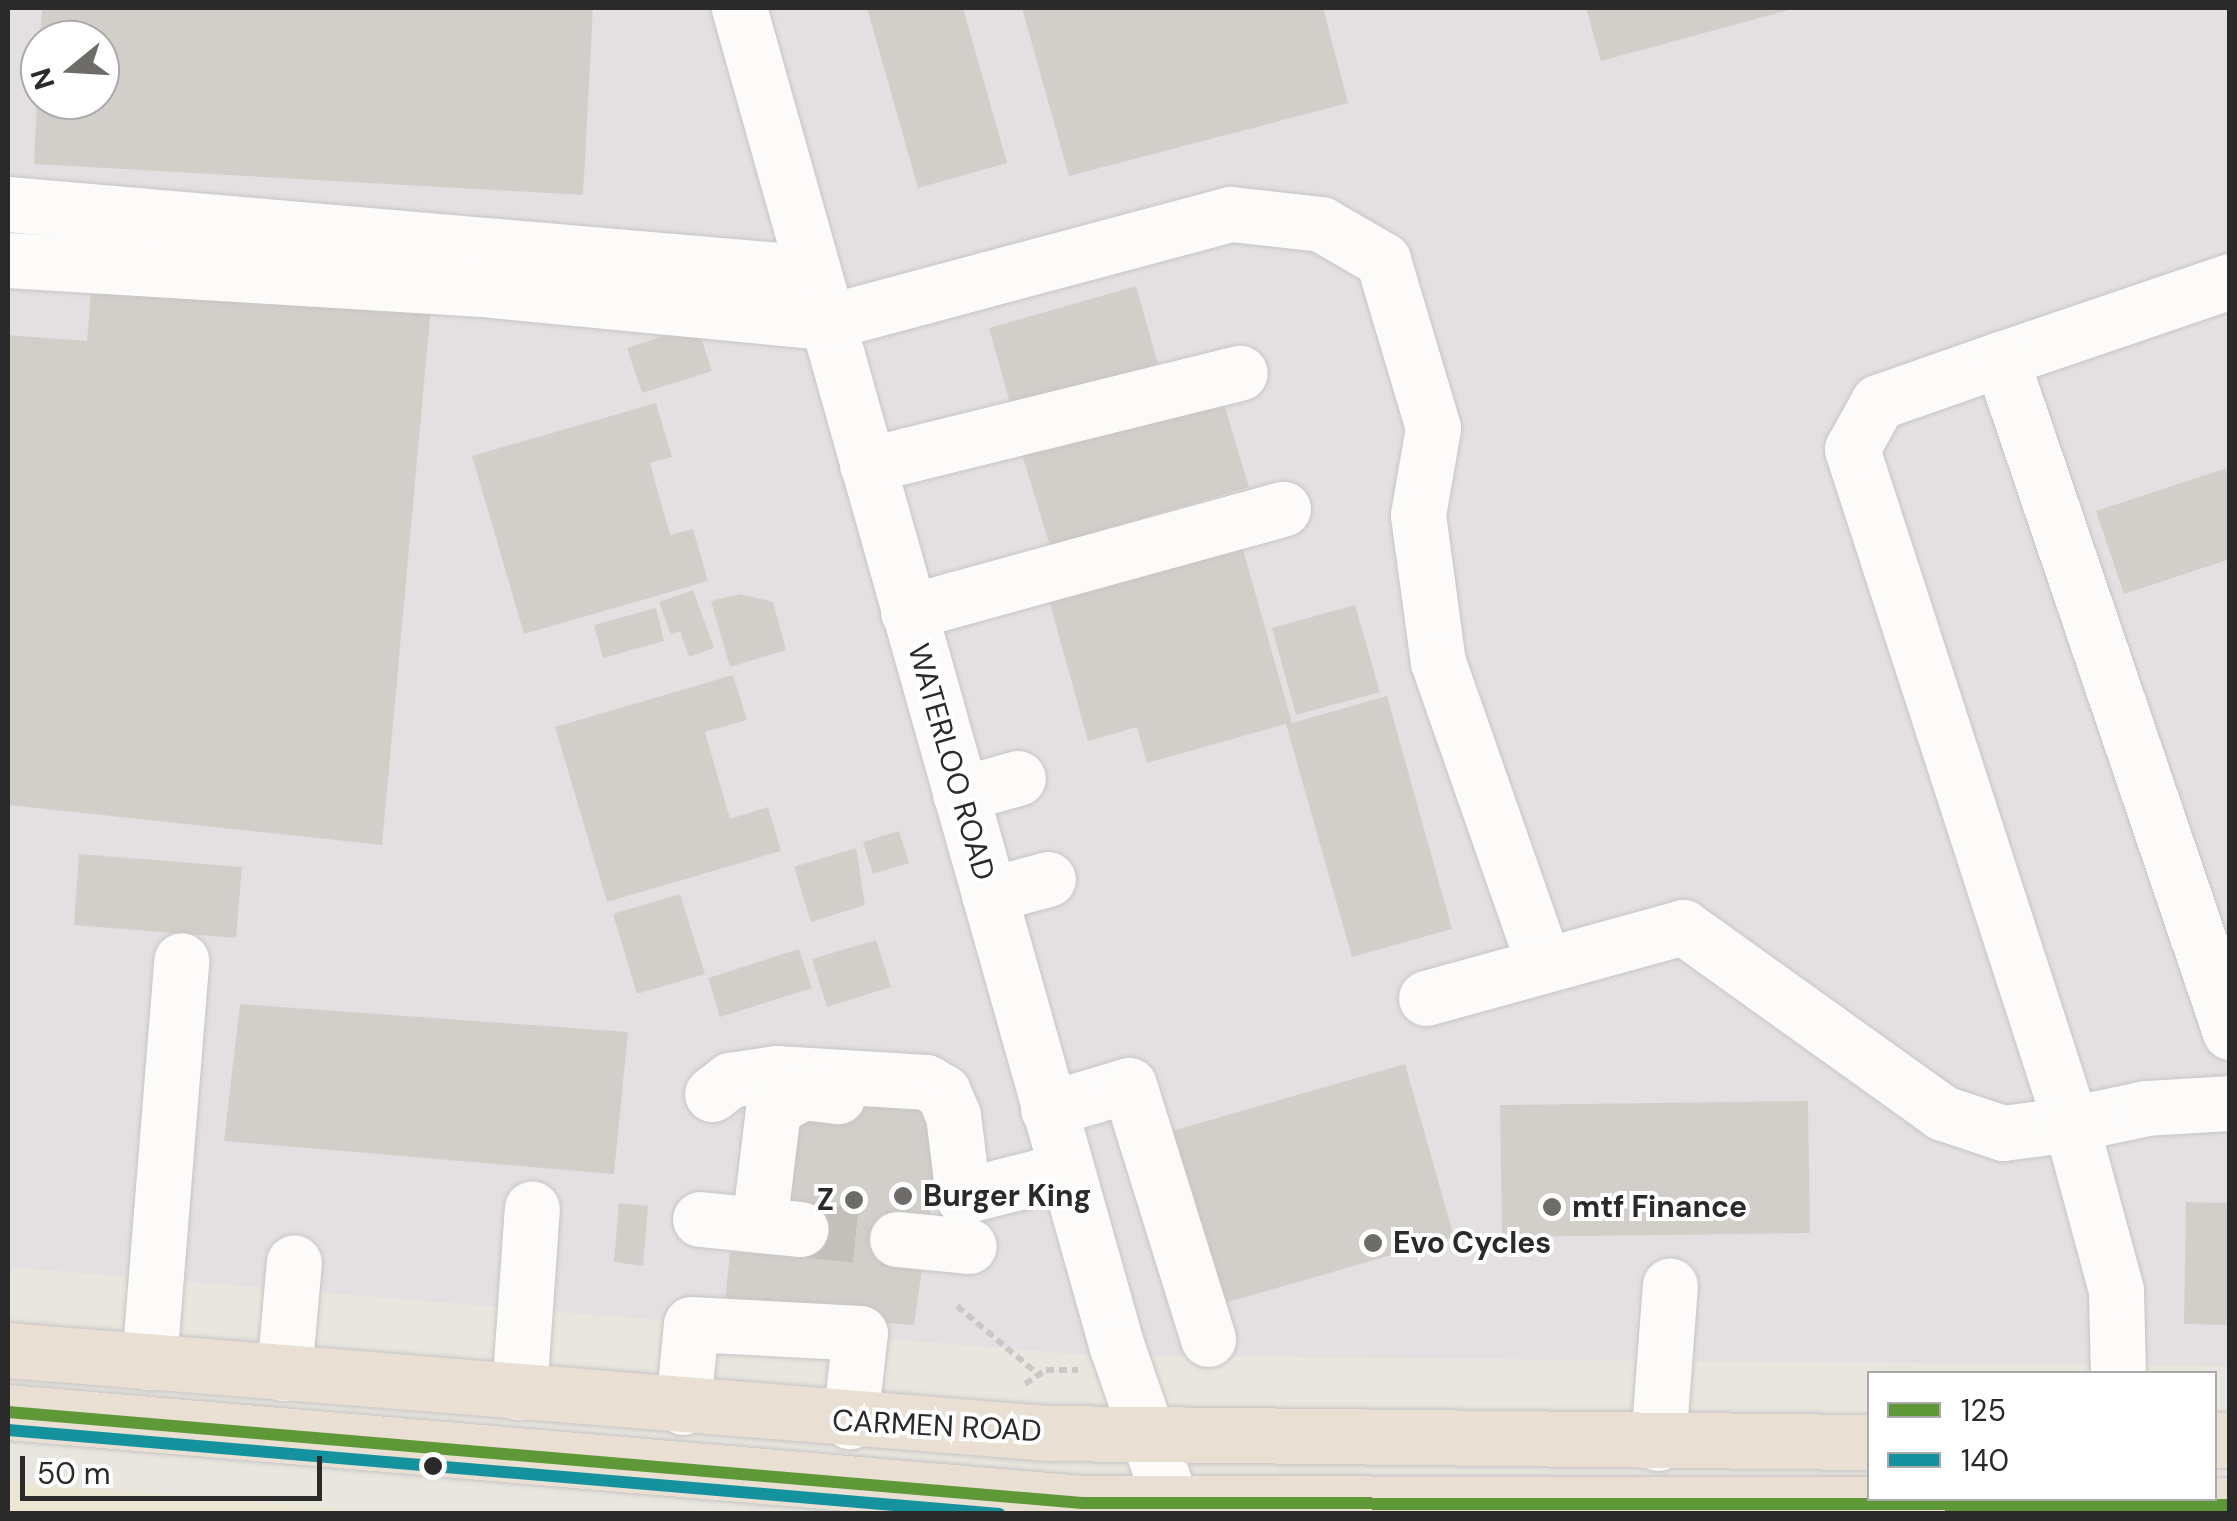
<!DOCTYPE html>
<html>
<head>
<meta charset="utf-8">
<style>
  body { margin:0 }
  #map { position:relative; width:2237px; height:1521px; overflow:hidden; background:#e9e6df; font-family:"DM Sans",sans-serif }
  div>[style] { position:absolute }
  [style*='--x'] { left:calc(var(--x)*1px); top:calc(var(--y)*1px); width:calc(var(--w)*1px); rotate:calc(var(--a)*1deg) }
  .industrial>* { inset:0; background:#e4e0e2 }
  .education>* { inset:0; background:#ece7d3 }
  .building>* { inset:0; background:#d2cfca }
  .minor-tunnel>* { height:55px; margin-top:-27.5px; transform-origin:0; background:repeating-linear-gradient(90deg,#c3c0bb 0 55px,transparent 0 83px) }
  .path>* { height:6px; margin-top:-3px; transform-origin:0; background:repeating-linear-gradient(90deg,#c8c8c7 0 8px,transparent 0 13px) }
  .roads { filter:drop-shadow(0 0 2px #c6c5c5) drop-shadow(0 0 2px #c6c5c5) }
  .minor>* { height:55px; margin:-27.5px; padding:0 27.5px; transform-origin:27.5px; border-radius:27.5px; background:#fcfbfa }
  .highway>* { height:55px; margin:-27.5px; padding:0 27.5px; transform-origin:27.5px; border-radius:27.5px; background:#e9dfd3 }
  .bus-1>* { height:12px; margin:-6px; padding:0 6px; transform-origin:6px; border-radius:6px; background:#5f9937 }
  .bus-2>* { height:12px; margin:-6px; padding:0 6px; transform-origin:6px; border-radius:6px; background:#14939e }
  .dots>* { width:28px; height:28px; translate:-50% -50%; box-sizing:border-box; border:5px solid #fff; border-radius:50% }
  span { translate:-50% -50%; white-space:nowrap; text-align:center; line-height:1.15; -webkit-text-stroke:8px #fff; paint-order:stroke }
  .street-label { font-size:30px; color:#2a2a2a }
  .poi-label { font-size:30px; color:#2a2a2a; font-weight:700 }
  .left { translate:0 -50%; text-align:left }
  .right { translate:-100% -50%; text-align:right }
  .frame { position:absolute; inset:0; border:10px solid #2a2a2a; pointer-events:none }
  .legend { position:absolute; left:1867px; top:1371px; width:350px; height:130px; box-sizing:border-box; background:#fff; border:2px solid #aaa; margin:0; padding:12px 18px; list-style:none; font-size:30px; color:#2a2a2a }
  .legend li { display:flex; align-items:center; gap:20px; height:50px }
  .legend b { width:50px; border:2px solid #aaa }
  .north { position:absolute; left:20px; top:20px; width:100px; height:100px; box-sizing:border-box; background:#fff; border:2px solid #aaa; border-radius:50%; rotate:252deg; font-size:28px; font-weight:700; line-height:40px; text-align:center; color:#2a2a2a }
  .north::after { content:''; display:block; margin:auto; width:35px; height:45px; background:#6d6c69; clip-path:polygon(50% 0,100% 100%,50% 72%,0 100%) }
  .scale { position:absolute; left:20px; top:1456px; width:302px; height:45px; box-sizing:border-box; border:5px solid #2a2a2a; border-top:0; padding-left:12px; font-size:30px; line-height:35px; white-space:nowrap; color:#2a2a2a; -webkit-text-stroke:8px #fff; paint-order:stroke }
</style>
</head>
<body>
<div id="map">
  <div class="industrial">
    <div style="clip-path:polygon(evenodd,8px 8px,2229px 8px,2229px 1366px,1086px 1355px,8px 1267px,8px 8px,40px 40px,100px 40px,100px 100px,40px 100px,40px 40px)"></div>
  </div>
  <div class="education">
    <div style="clip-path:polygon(8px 1482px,387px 1513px,8px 1513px)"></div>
  </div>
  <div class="building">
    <div style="clip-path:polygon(42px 8px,593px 8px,583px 195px,34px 164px,37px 100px,100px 100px,100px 40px,40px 40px)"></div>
    <div style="clip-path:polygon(867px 8px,963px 8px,1007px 163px,918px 188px)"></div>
    <div style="clip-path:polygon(1022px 8px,1323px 8px,1348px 103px,1069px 176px)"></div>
    <div style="clip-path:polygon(1586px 8px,1793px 8px,1793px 9px,1601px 61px)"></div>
    <div style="clip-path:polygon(92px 279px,431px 306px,382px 845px,8px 805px,8px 335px,87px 341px)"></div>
    <div style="clip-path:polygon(1136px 286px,1158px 364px,1011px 407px,989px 328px)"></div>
    <div style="clip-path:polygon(697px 325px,712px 371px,642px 393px,627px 348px)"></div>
    <div style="clip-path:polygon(1220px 391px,1249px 487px,1050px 546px,1021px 451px)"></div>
    <div style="clip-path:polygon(656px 403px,672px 457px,650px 463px,670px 535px,693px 529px,708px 581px,524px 634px,472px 456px)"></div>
    <div style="clip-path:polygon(2230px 467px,2230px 559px,2124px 594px,2096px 511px)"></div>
    <div style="clip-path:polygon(1240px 539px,1292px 723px,1387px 696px,1452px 929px,1352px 957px,1286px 724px,1147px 763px,1137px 727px,1088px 741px,1047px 593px)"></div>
    <div style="clip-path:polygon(693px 590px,714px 648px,689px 657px,680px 631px,671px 635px,659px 602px)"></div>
    <div style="clip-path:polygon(740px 594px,773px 602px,786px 650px,730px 667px,711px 601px)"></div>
    <div style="clip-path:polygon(1355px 605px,1380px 692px,1296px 715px,1272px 628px)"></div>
    <div style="clip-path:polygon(656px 608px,664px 641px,603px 658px,594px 625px)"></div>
    <div style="clip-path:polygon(733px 675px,747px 720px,705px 732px,730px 819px,768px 807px,781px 851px,607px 902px,555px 727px)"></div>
    <div style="clip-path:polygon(899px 831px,909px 863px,873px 874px,863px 842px)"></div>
    <div style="clip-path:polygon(856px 848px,865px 905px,811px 922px,794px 867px)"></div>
    <div style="clip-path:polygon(79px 854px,242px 867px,236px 938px,74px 925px)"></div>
    <div style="clip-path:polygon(680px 894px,705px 974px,637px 994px,613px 914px)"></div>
    <div style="clip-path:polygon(876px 940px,891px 987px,827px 1007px,812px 959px)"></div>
    <div style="clip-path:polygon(799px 949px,812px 988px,720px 1017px,708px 978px)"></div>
    <div style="clip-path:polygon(240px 1004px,628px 1032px,614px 1174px,224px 1141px)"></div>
    <div style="clip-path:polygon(1405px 1064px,1454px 1237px,1207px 1308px,1158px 1135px)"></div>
    <div style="clip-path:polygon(792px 1098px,901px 1104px,901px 1110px,925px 1110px,942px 1128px,914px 1325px,724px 1310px,730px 1252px,798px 1256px,775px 1215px)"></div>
    <div style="clip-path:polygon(1808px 1101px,1810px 1233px,1502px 1237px,1500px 1105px)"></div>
    <div style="clip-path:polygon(2186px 1202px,2230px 1203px,2230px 1325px,2184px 1324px)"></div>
    <div style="clip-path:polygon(619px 1203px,648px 1206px,643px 1266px,614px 1262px)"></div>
  </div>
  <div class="minor-tunnel">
    <div style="--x:801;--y:1229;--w:97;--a:5.9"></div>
  </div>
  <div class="path">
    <div style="--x:957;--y:1306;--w:109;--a:40.1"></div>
    <div style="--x:1025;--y:1384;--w:25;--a:-34"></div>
    <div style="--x:1046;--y:1370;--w:32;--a:0"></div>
  </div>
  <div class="roads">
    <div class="minor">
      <div style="--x:739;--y:8;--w:1391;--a:74.24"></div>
      <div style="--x:1117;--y:1347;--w:177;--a:70.8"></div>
      <div style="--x:8;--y:204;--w:808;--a:4.9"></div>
      <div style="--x:8;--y:260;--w:475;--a:3.5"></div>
      <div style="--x:482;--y:289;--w:347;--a:5.5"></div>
      <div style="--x:827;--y:322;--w:418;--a:-15"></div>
      <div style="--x:1231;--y:214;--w:91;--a:6.3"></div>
      <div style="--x:1321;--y:224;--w:72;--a:30.1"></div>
      <div style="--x:1383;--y:260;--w:175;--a:73.4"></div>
      <div style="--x:1433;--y:428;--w:88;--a:99.8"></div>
      <div style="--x:1418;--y:515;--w:148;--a:82.3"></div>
      <div style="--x:1438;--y:662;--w:321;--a:70.7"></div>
      <div style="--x:2001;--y:359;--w:242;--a:-18.8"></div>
      <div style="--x:867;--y:465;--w:384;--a:-13.9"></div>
      <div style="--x:908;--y:612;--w:389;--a:-15.4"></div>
      <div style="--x:960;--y:794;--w:60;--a:-15.4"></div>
      <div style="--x:989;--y:895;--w:61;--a:-15.2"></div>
      <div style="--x:1426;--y:998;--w:267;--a:-15.4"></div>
      <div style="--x:1683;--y:927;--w:320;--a:35.6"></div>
      <div style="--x:1943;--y:1113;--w:63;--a:18.4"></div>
      <div style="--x:2003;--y:1133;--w:69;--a:-7.5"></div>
      <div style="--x:2071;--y:1124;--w:710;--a:-107.98"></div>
      <div style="--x:1852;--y:449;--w:54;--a:-61"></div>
      <div style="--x:1878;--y:402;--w:130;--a:-19.3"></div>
      <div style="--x:2001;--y:359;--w:711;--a:71.21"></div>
      <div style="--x:712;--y:1094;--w:23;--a:-38"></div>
      <div style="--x:730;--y:1080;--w:47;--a:-8.7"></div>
      <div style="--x:776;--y:1073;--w:150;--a:3.4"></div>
      <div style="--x:926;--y:1082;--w:20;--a:30"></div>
      <div style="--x:943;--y:1092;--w:25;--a:67"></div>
      <div style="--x:953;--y:1115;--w:82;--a:83"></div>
      <div style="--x:963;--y:1196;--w:106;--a:-14.2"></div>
      <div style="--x:1048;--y:1109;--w:84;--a:-16.5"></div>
      <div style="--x:1129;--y:1085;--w:266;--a:72.7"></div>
      <div style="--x:700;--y:1219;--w:101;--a:5.7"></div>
      <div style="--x:759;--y:1225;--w:117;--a:-83.1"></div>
      <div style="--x:773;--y:1109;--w:34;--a:-30"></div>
      <div style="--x:803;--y:1092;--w:35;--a:7"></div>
      <div style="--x:897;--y:1239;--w:72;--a:5.6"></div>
      <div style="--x:149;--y:1362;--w:403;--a:-85.4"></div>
      <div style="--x:284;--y:1373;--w:111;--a:-84.9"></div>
      <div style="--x:2118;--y:1374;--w:84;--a:-91.4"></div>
      <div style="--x:2116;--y:1290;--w:172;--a:-105.2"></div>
      <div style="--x:2071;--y:1124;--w:77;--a:-12"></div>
      <div style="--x:2146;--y:1108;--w:84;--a:-3.4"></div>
      <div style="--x:519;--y:1392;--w:184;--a:-86"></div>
      <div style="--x:683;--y:1407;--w:83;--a:-84.5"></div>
      <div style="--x:691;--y:1324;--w:169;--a:3"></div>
      <div style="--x:860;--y:1333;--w:89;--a:96.5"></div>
      <div style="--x:1658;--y:1443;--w:158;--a:-85.7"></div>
    </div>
    <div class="highway">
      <div style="--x:8;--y:1350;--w:1042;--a:4.57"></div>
      <div style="--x:1047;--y:1433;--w:823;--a:0.63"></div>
      <div style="--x:8;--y:1412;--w:1078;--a:4.84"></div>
      <div style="--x:1082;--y:1503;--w:1148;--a:0.1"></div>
      <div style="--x:2214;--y:1440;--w:16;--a:0"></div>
    </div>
  </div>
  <div class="bus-1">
    <div style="--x:8;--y:1412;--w:1078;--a:4.84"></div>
    <div style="--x:1082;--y:1503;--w:1148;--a:0.1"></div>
  </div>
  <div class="bus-2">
    <div style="--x:8;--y:1430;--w:995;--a:4.84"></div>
  </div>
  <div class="dots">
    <div style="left:903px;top:1196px;background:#6d6c69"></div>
    <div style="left:854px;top:1200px;background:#6d6c69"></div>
    <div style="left:1552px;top:1207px;background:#6d6c69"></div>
    <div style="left:1373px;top:1243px;background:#6d6c69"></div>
    <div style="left:433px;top:1466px;background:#2a2a2a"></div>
  </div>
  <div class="street-label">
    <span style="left:951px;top:762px;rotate:74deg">WATERLOO ROAD</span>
    <span style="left:937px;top:1426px;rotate:3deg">CARMEN ROAD</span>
  </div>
  <div class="poi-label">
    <span class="left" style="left:923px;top:1196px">Burger King</span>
    <span class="right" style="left:834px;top:1200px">Z</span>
    <span class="left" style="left:1572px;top:1207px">mtf Finance</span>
    <span class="left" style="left:1393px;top:1243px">Evo Cycles</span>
  </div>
  <div class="frame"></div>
  <ul class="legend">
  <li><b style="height:12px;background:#5f9937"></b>125</li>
  <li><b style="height:12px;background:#14939e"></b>140</li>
  </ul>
  <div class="north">N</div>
  <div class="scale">50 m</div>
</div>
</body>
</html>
